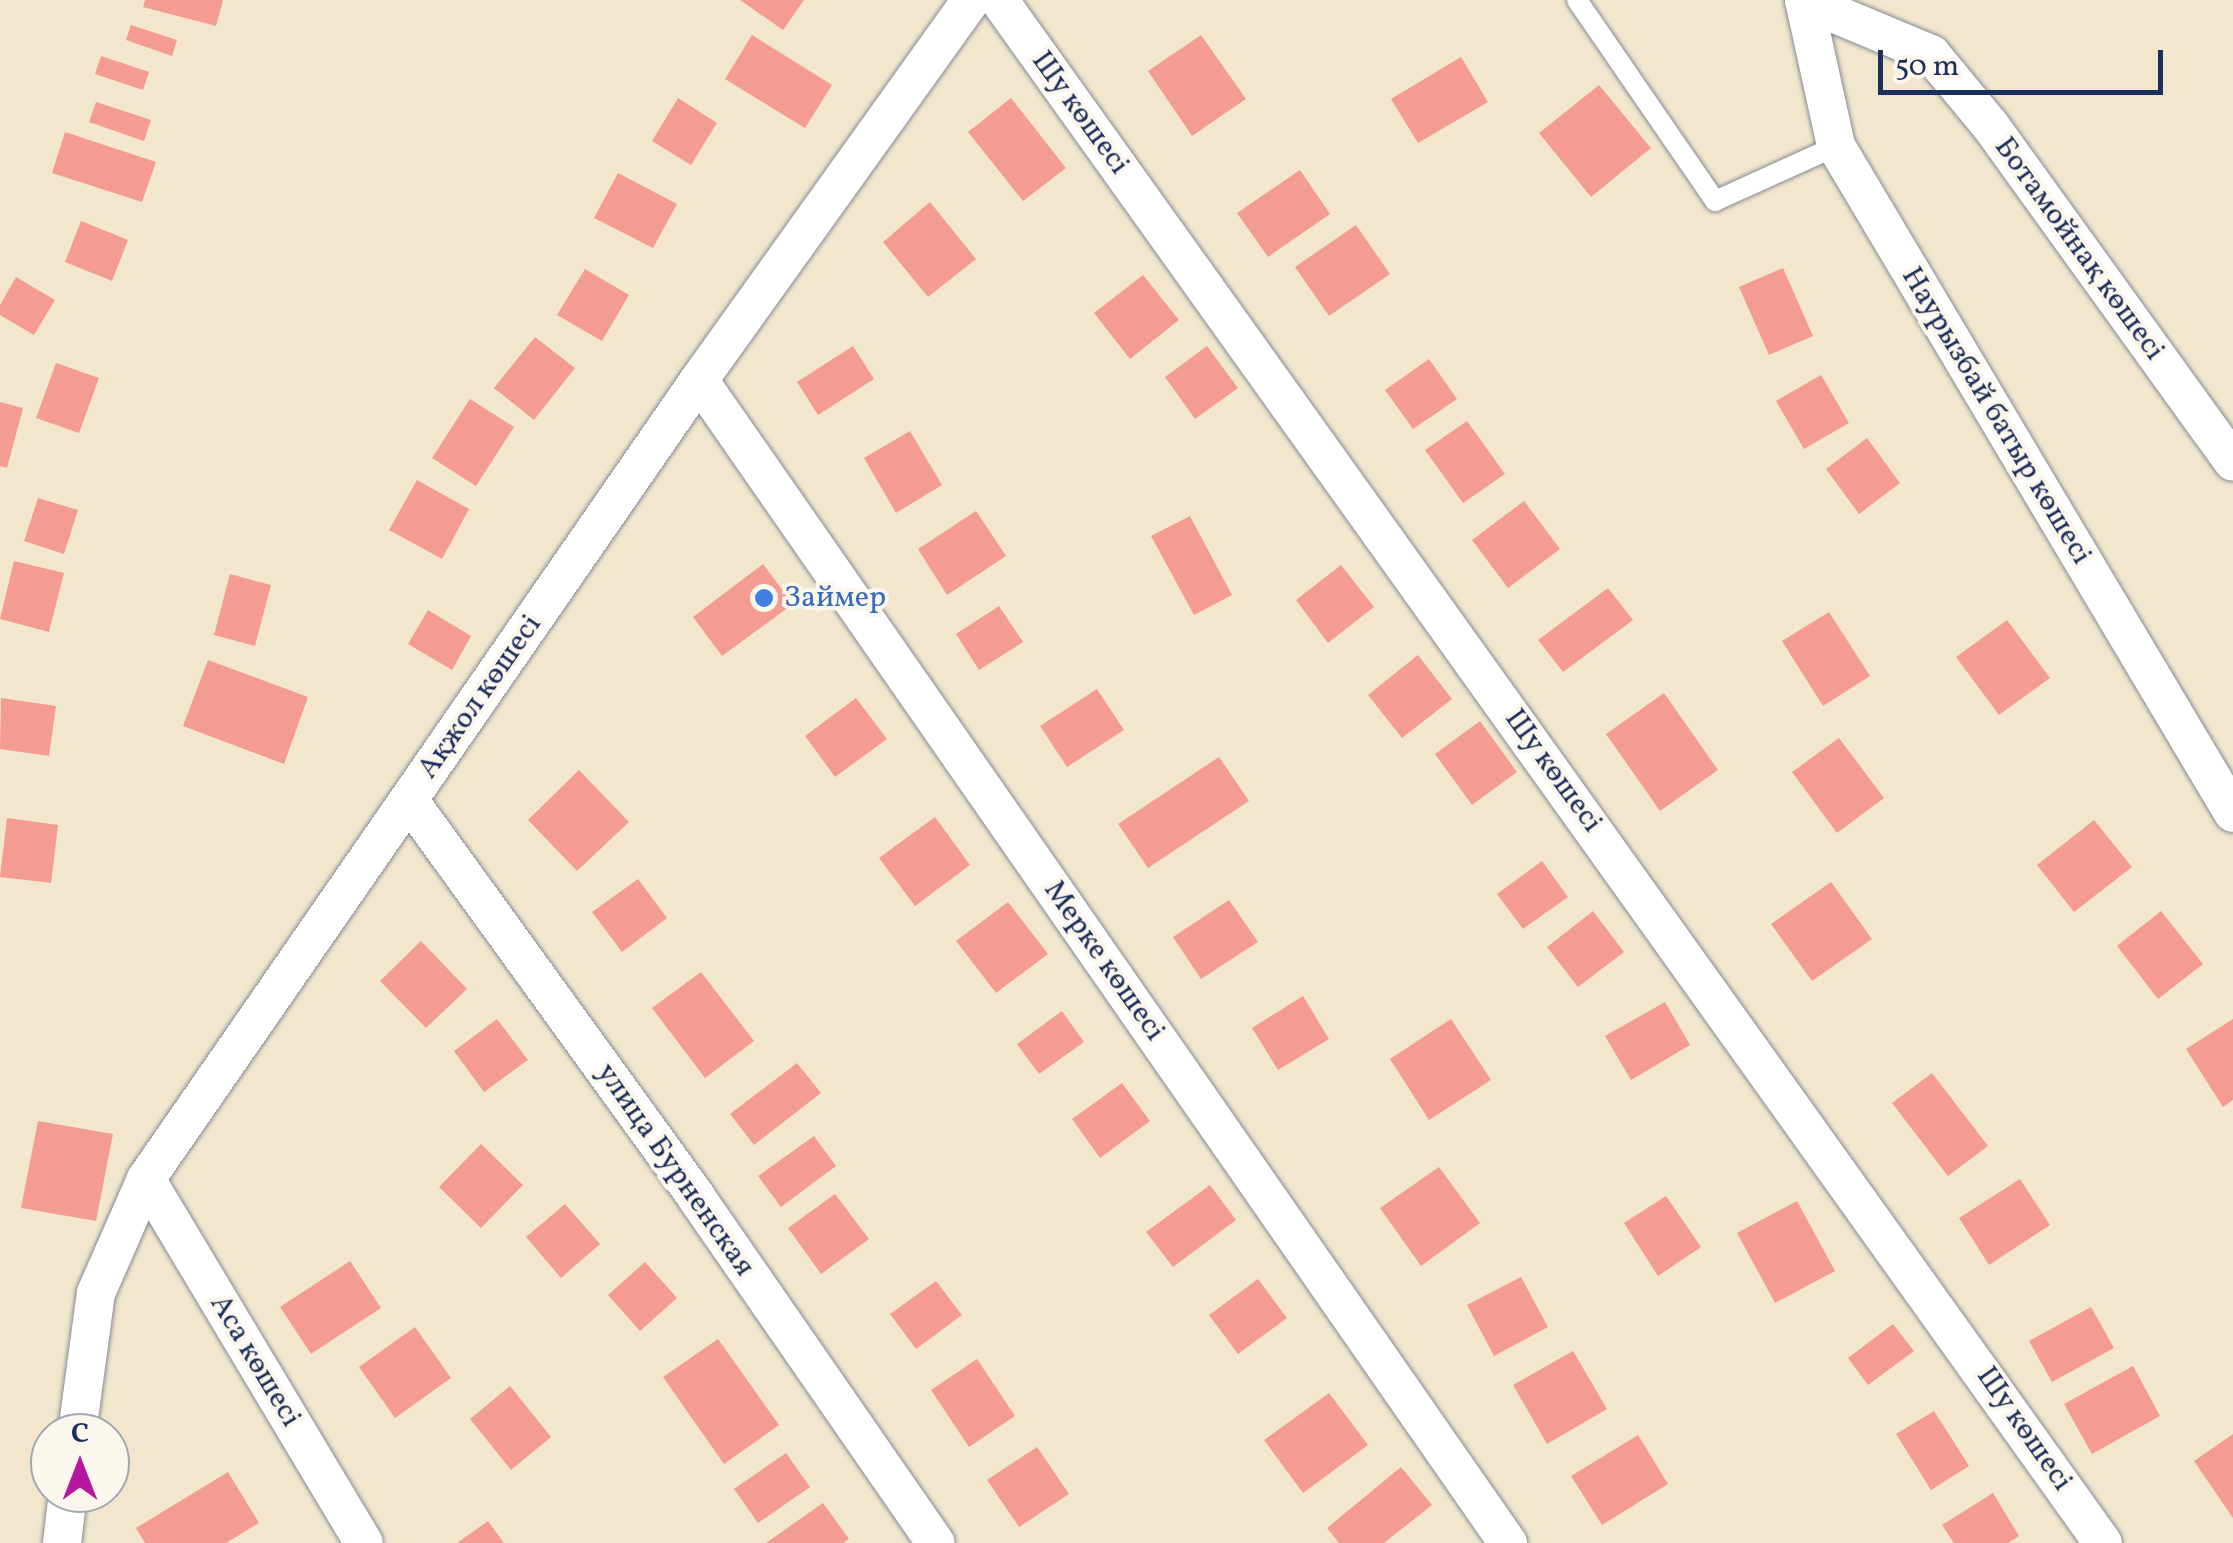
<!DOCTYPE html>
<html>
<head>
<meta charset="utf-8">
<style>
  body { margin:0 }
  #map { position:relative; width:2233px; height:1543px; overflow:hidden; background:#f2e7cd; font-family:Vollkorn,serif }
  div>[style] { position:absolute }
  [style*='--x'] { left:calc(var(--x)*1px); top:calc(var(--y)*1px); width:calc(var(--w)*1px); rotate:calc(var(--a)*1deg) }
  .building>* { inset:0; background:#f49c92 }
  .roads { filter:drop-shadow(0 0 2px #868b96) drop-shadow(0 0 2px #868b96) }
  .lane>* { height:20px; margin:-10px; padding:0 10px; transform-origin:10px; border-radius:10px; background:#fff }
  .street>* { height:38px; margin:-19px; padding:0 19px; transform-origin:19px; border-radius:19px; background:#fff }
  .dots>* { width:28px; height:28px; translate:-50% -50%; box-sizing:border-box; border:5px solid #fbf7ec; border-radius:50% }
  span { translate:-50% -50%; white-space:nowrap; text-align:center; line-height:1.15; -webkit-text-stroke:8px #fbf7ec; paint-order:stroke }
  .street-label { font-size:30px; color:#1b2f5e }
  .shop-label { font-size:30px; color:#366cbe }
  .left { translate:0 -50%; text-align:left }
  .north { position:absolute; left:30px; top:1413px; width:100px; height:100px; box-sizing:border-box; background:#fbf7ec; border:2px solid #a1a7b3; border-radius:50%; rotate:0deg; font-size:28px; font-weight:700; line-height:40px; text-align:center; color:#1b2f5e }
  .north::after { content:''; display:block; margin:auto; width:35px; height:45px; background:#b5179e; clip-path:polygon(50% 0,100% 100%,50% 72%,0 100%) }
  .scale { position:absolute; left:1878px; top:50px; width:285px; height:45px; box-sizing:border-box; border:5px solid #1b2f5e; border-top:0; padding-left:12px; font-size:30px; line-height:35px; white-space:nowrap; color:#1b2f5e; -webkit-text-stroke:8px #fbf7ec; paint-order:stroke }
</style>
</head>
<body>
<div id="map">
  <div class="building">
    <div style="clip-path:polygon(145px 0,223px 0,216px 26px,143px 7px)"></div>
    <div style="clip-path:polygon(740px 0,804px 0,783px 30px)"></div>
    <div style="clip-path:polygon(131px 25px,177px 40px,172px 56px,126px 40px)"></div>
    <div style="clip-path:polygon(752px 35px,832px 85px,805px 128px,725px 79px)"></div>
    <div style="clip-path:polygon(1201px 35px,1246px 99px,1192px 136px,1148px 71px)"></div>
    <div style="clip-path:polygon(101px 56px,149px 72px,143px 90px,95px 74px)"></div>
    <div style="clip-path:polygon(1461px 57px,1488px 102px,1418px 143px,1391px 99px)"></div>
    <div style="clip-path:polygon(1599px 85px,1651px 148px,1591px 197px,1539px 133px)"></div>
    <div style="clip-path:polygon(678px 98px,717px 123px,691px 165px,652px 141px)"></div>
    <div style="clip-path:polygon(1011px 98px,1066px 168px,1023px 201px,968px 132px)"></div>
    <div style="clip-path:polygon(96px 102px,151px 120px,144px 141px,89px 122px)"></div>
    <div style="clip-path:polygon(65px 132px,156px 162px,142px 202px,52px 173px)"></div>
    <div style="clip-path:polygon(1300px 170px,1330px 214px,1268px 257px,1237px 213px)"></div>
    <div style="clip-path:polygon(618px 173px,677px 204px,653px 248px,594px 218px)"></div>
    <div style="clip-path:polygon(930px 202px,976px 259px,928px 297px,883px 242px)"></div>
    <div style="clip-path:polygon(81px 221px,128px 240px,112px 281px,65px 262px)"></div>
    <div style="clip-path:polygon(1356px 225px,1390px 274px,1329px 316px,1295px 267px)"></div>
    <div style="clip-path:polygon(1783px 268px,1813px 336px,1769px 355px,1739px 287px)"></div>
    <div style="clip-path:polygon(585px 269px,629px 295px,602px 341px,557px 315px)"></div>
    <div style="clip-path:polygon(1143px 275px,1179px 320px,1130px 359px,1094px 313px)"></div>
    <div style="clip-path:polygon(16px 277px,55px 300px,34px 335px,0 315px,0 305px)"></div>
    <div style="clip-path:polygon(535px 337px,575px 368px,534px 420px,494px 388px)"></div>
    <div style="clip-path:polygon(853px 346px,874px 379px,818px 415px,797px 382px)"></div>
    <div style="clip-path:polygon(1207px 346px,1238px 388px,1195px 419px,1165px 377px)"></div>
    <div style="clip-path:polygon(1429px 359px,1457px 399px,1413px 429px,1385px 390px)"></div>
    <div style="clip-path:polygon(56px 363px,99px 378px,79px 433px,36px 418px)"></div>
    <div style="clip-path:polygon(1821px 375px,1849px 423px,1804px 449px,1776px 401px)"></div>
    <div style="clip-path:polygon(470px 399px,514px 427px,476px 486px,432px 458px)"></div>
    <div style="clip-path:polygon(0 402px,23px 408px,7px 468px,0 466px)"></div>
    <div style="clip-path:polygon(1467px 421px,1505px 474px,1463px 503px,1425px 450px)"></div>
    <div style="clip-path:polygon(910px 431px,942px 485px,896px 513px,864px 458px)"></div>
    <div style="clip-path:polygon(1867px 438px,1900px 483px,1859px 514px,1826px 469px)"></div>
    <div style="clip-path:polygon(417px 480px,469px 509px,442px 559px,389px 530px)"></div>
    <div style="clip-path:polygon(38px 498px,78px 510px,64px 554px,24px 541px)"></div>
    <div style="clip-path:polygon(1524px 501px,1560px 549px,1508px 588px,1472px 540px)"></div>
    <div style="clip-path:polygon(976px 511px,1006px 556px,947px 595px,918px 549px)"></div>
    <div style="clip-path:polygon(1190px 516px,1232px 595px,1194px 615px,1151px 536px)"></div>
    <div style="clip-path:polygon(14px 561px,64px 573px,49px 632px,0 619px)"></div>
    <div style="clip-path:polygon(763px 564px,793px 604px,722px 656px,693px 617px)"></div>
    <div style="clip-path:polygon(1341px 565px,1374px 607px,1328px 643px,1296px 600px)"></div>
    <div style="clip-path:polygon(230px 574px,271px 585px,255px 646px,214px 635px)"></div>
    <div style="clip-path:polygon(1608px 588px,1633px 620px,1563px 672px,1538px 640px)"></div>
    <div style="clip-path:polygon(999px 606px,1023px 642px,979px 670px,956px 634px)"></div>
    <div style="clip-path:polygon(428px 610px,471px 636px,452px 670px,408px 644px)"></div>
    <div style="clip-path:polygon(1829px 612px,1870px 676px,1823px 706px,1782px 641px)"></div>
    <div style="clip-path:polygon(2007px 620px,2050px 678px,1999px 715px,1956px 657px)"></div>
    <div style="clip-path:polygon(1418px 655px,1452px 699px,1402px 738px,1368px 695px)"></div>
    <div style="clip-path:polygon(208px 660px,308px 697px,284px 764px,183px 726px)"></div>
    <div style="clip-path:polygon(1097px 689px,1124px 730px,1067px 767px,1040px 726px)"></div>
    <div style="clip-path:polygon(1664px 693px,1718px 770px,1660px 811px,1606px 734px)"></div>
    <div style="clip-path:polygon(1px 698px,56px 706px,49px 756px,0 749px)"></div>
    <div style="clip-path:polygon(856px 698px,887px 739px,835px 777px,805px 736px)"></div>
    <div style="clip-path:polygon(1480px 721px,1517px 772px,1472px 805px,1435px 754px)"></div>
    <div style="clip-path:polygon(1839px 738px,1884px 798px,1837px 833px,1792px 772px)"></div>
    <div style="clip-path:polygon(1219px 757px,1249px 801px,1148px 868px,1118px 824px)"></div>
    <div style="clip-path:polygon(579px 770px,629px 822px,577px 871px,528px 820px)"></div>
    <div style="clip-path:polygon(935px 817px,970px 865px,915px 906px,879px 858px)"></div>
    <div style="clip-path:polygon(7px 818px,58px 825px,51px 883px,0 877px)"></div>
    <div style="clip-path:polygon(2094px 820px,2132px 867px,2074px 912px,2037px 865px)"></div>
    <div style="clip-path:polygon(1542px 861px,1568px 897px,1523px 929px,1497px 894px)"></div>
    <div style="clip-path:polygon(638px 879px,667px 918px,622px 952px,592px 912px)"></div>
    <div style="clip-path:polygon(1831px 882px,1872px 939px,1812px 981px,1771px 924px)"></div>
    <div style="clip-path:polygon(1229px 900px,1258px 942px,1201px 979px,1173px 937px)"></div>
    <div style="clip-path:polygon(1008px 902px,1048px 954px,996px 993px,956px 941px)"></div>
    <div style="clip-path:polygon(1593px 911px,1624px 952px,1578px 987px,1547px 947px)"></div>
    <div style="clip-path:polygon(2161px 911px,2203px 964px,2158px 999px,2117px 946px)"></div>
    <div style="clip-path:polygon(421px 941px,467px 989px,426px 1028px,380px 981px)"></div>
    <div style="clip-path:polygon(701px 972px,754px 1041px,705px 1078px,652px 1008px)"></div>
    <div style="clip-path:polygon(1303px 996px,1329px 1039px,1278px 1070px,1252px 1028px)"></div>
    <div style="clip-path:polygon(1665px 1002px,1690px 1045px,1631px 1080px,1605px 1036px)"></div>
    <div style="clip-path:polygon(1062px 1011px,1084px 1042px,1039px 1074px,1017px 1044px)"></div>
    <div style="clip-path:polygon(497px 1019px,528px 1060px,484px 1092px,454px 1051px)"></div>
    <div style="clip-path:polygon(1451px 1019px,1491px 1080px,1429px 1120px,1390px 1059px)"></div>
    <div style="clip-path:polygon(2233px 1019px,2233px 1100px,2223px 1107px,2186px 1049px)"></div>
    <div style="clip-path:polygon(797px 1063px,821px 1093px,754px 1145px,730px 1114px)"></div>
    <div style="clip-path:polygon(1932px 1073px,1988px 1146px,1948px 1176px,1892px 1103px)"></div>
    <div style="clip-path:polygon(1122px 1083px,1150px 1121px,1100px 1158px,1072px 1119px)"></div>
    <div style="clip-path:polygon(38px 1121px,113px 1134px,96px 1221px,21px 1208px)"></div>
    <div style="clip-path:polygon(814px 1136px,836px 1166px,781px 1207px,758px 1176px)"></div>
    <div style="clip-path:polygon(481px 1144px,523px 1185px,481px 1228px,439px 1187px)"></div>
    <div style="clip-path:polygon(1439px 1167px,1480px 1223px,1421px 1266px,1380px 1208px)"></div>
    <div style="clip-path:polygon(2020px 1179px,2050px 1225px,1989px 1265px,1959px 1218px)"></div>
    <div style="clip-path:polygon(1210px 1185px,1236px 1220px,1173px 1267px,1146px 1232px)"></div>
    <div style="clip-path:polygon(835px 1194px,869px 1239px,821px 1274px,788px 1228px)"></div>
    <div style="clip-path:polygon(1666px 1196px,1701px 1247px,1658px 1276px,1624px 1223px)"></div>
    <div style="clip-path:polygon(1797px 1201px,1835px 1271px,1775px 1303px,1737px 1233px)"></div>
    <div style="clip-path:polygon(565px 1204px,600px 1244px,561px 1278px,526px 1237px)"></div>
    <div style="clip-path:polygon(350px 1261px,381px 1308px,311px 1354px,280px 1307px)"></div>
    <div style="clip-path:polygon(645px 1262px,677px 1298px,640px 1331px,608px 1295px)"></div>
    <div style="clip-path:polygon(1521px 1277px,1548px 1327px,1494px 1356px,1467px 1305px)"></div>
    <div style="clip-path:polygon(1258px 1279px,1287px 1318px,1238px 1354px,1209px 1315px)"></div>
    <div style="clip-path:polygon(936px 1281px,962px 1315px,916px 1349px,890px 1314px)"></div>
    <div style="clip-path:polygon(2091px 1307px,2114px 1348px,2052px 1382px,2029px 1341px)"></div>
    <div style="clip-path:polygon(1893px 1324px,1914px 1351px,1868px 1385px,1848px 1358px)"></div>
    <div style="clip-path:polygon(415px 1327px,451px 1378px,395px 1418px,359px 1367px)"></div>
    <div style="clip-path:polygon(718px 1339px,779px 1425px,724px 1464px,663px 1377px)"></div>
    <div style="clip-path:polygon(1573px 1351px,1607px 1409px,1547px 1444px,1513px 1385px)"></div>
    <div style="clip-path:polygon(977px 1359px,1015px 1416px,969px 1447px,931px 1390px)"></div>
    <div style="clip-path:polygon(2133px 1366px,2160px 1416px,2092px 1454px,2064px 1404px)"></div>
    <div style="clip-path:polygon(510px 1386px,551px 1437px,511px 1470px,470px 1419px)"></div>
    <div style="clip-path:polygon(1329px 1393px,1368px 1445px,1303px 1493px,1264px 1440px)"></div>
    <div style="clip-path:polygon(1934px 1411px,1969px 1466px,1931px 1490px,1896px 1434px)"></div>
    <div style="clip-path:polygon(2233px 1434px,2233px 1518px,2194px 1461px)"></div>
    <div style="clip-path:polygon(1638px 1435px,1668px 1484px,1602px 1525px,1571px 1476px)"></div>
    <div style="clip-path:polygon(1037px 1447px,1069px 1494px,1019px 1527px,987px 1480px)"></div>
    <div style="clip-path:polygon(786px 1453px,810px 1487px,758px 1523px,734px 1489px)"></div>
    <div style="clip-path:polygon(1401px 1467px,1432px 1505px,1384px 1543px,1339px 1543px,1327px 1528px)"></div>
    <div style="clip-path:polygon(228px 1472px,259px 1523px,226px 1543px,145px 1543px,136px 1528px)"></div>
    <div style="clip-path:polygon(1993px 1493px,2019px 1536px,2008px 1543px,1954px 1543px,1942px 1525px)"></div>
    <div style="clip-path:polygon(823px 1503px,849px 1539px,843px 1543px,766px 1543px)"></div>
    <div style="clip-path:polygon(488px 1521px,504px 1543px,457px 1543px)"></div>
  </div>
  <div class="roads">
    <div class="lane">
      <div style="--x:1577;--y:0;--w:244;--a:55.5"></div>
      <div style="--x:1715;--y:201;--w:133;--a:-24.4"></div>
    </div>
    <div class="street">
      <div style="--x:999;--y:0;--w:1897;--a:54.42"></div>
      <div style="--x:1804;--y:0;--w:149;--a:77.6"></div>
      <div style="--x:1836;--y:146;--w:776;--a:59.24"></div>
      <div style="--x:1804;--y:1;--w:138;--a:22.7"></div>
      <div style="--x:1931;--y:54;--w:92;--a:50.3"></div>
      <div style="--x:1990;--y:125;--w:415;--a:54.2"></div>
      <div style="--x:699;--y:380;--w:1417;--a:55.18"></div>
      <div style="--x:409;--y:800;--w:490;--a:54.1"></div>
      <div style="--x:696;--y:1197;--w:421;--a:55.3"></div>
      <div style="--x:146;--y:1179;--w:424;--a:59.1"></div>
      <div style="--x:77;--y:1433;--w:141;--a:-82.3"></div>
      <div style="--x:96;--y:1293;--w:124;--a:-66.3"></div>
      <div style="--x:146;--y:1179;--w:972;--a:-55.31"></div>
      <div style="--x:699;--y:380;--w:467;--a:-54.4"></div>
      <div style="--x:62;--y:1543;--w:50;--a:-83.2"></div>
    </div>
  </div>
  <div class="dots">
    <div style="left:764px;top:598px;background:#3f7fe0"></div>
  </div>
  <div class="street-label">
    <span style="left:1080px;top:113px;rotate:54deg">Шу көшесі</span>
    <span style="left:2079px;top:249px;rotate:54deg">Ботамойнақ көшесі</span>
    <span style="left:1996px;top:416px;rotate:59deg">Наурызбай батыр көшесі</span>
    <span style="left:480px;top:697px;rotate:-55deg">Ақжол көшесі</span>
    <span style="left:1553px;top:771px;rotate:54deg">Шу көшесі</span>
    <span style="left:1104px;top:961px;rotate:55deg">Мерке көшесі</span>
    <span style="left:675px;top:1170px;rotate:55deg">улица Бурненская</span>
    <span style="left:255px;top:1361px;rotate:59deg">Аса көшесі</span>
    <span style="left:2024px;top:1429px;rotate:55deg">Шу көшесі</span>
  </div>
  <div class="shop-label">
    <span class="left" style="left:784px;top:598px">Займер</span>
  </div>
  <div class="north">С</div>
  <div class="scale">50 m</div>
</div>
</body>
</html>
